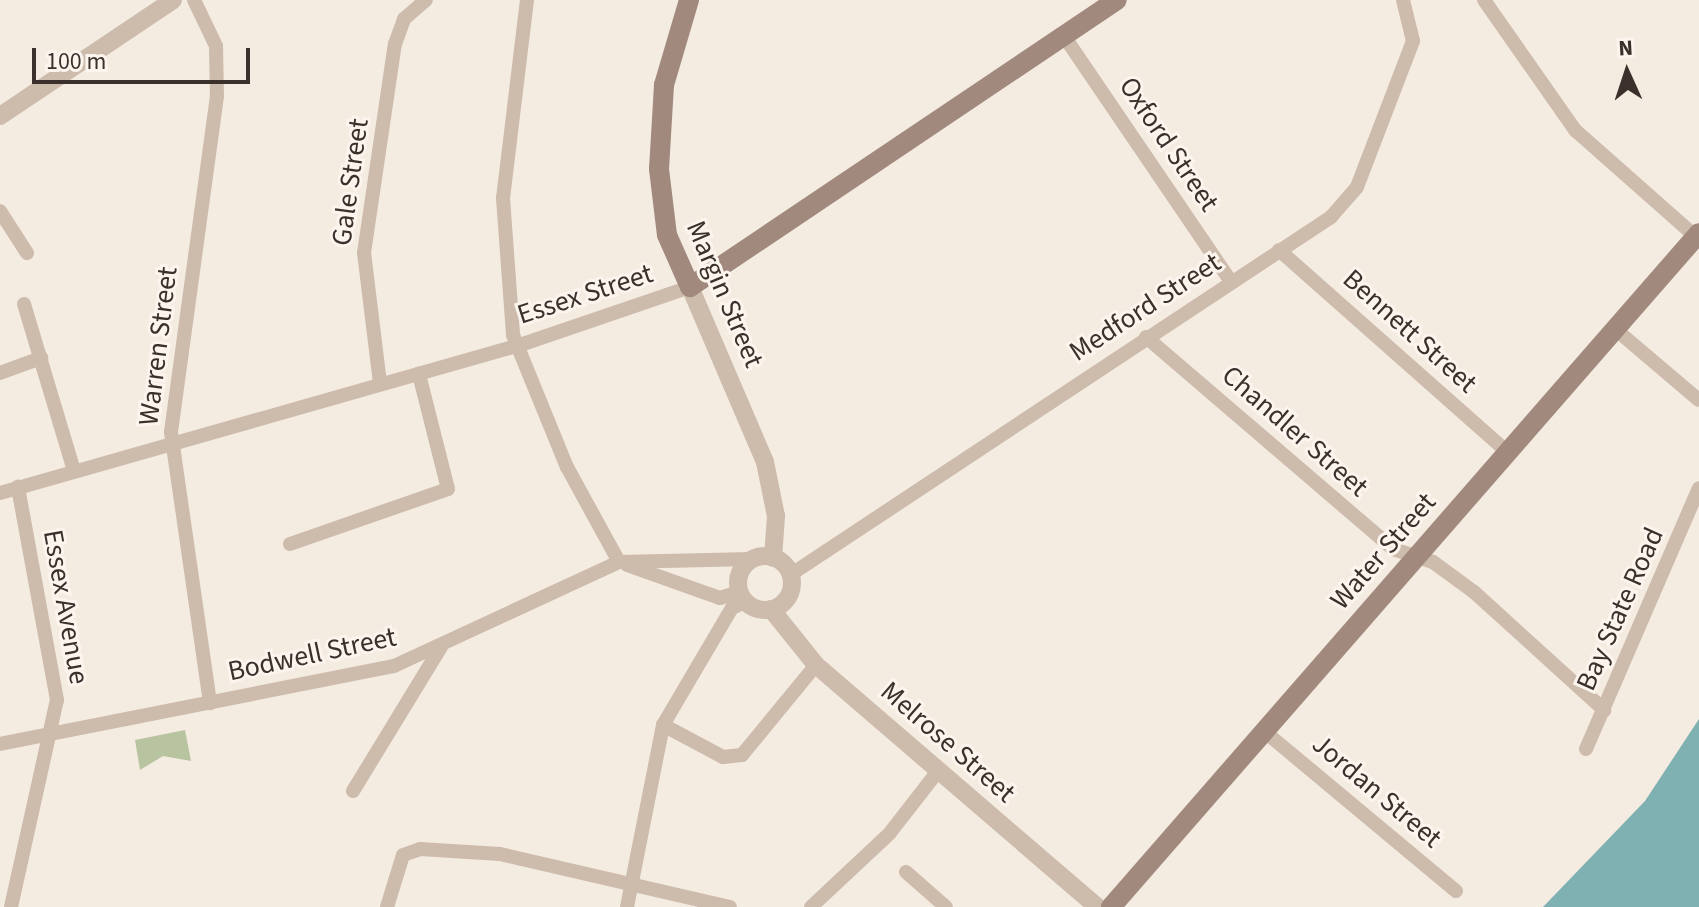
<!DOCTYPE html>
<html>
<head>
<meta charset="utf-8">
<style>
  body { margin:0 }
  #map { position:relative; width:1699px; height:907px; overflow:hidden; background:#f4ebe1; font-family:"Source Sans 3",sans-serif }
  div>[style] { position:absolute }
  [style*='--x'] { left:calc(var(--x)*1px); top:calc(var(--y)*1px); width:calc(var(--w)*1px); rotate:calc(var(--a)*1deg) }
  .green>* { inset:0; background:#b8c4a0 }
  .water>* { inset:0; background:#7fb0b2 }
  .minor>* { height:14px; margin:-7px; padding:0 7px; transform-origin:7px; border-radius:7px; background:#cdbbac }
  .tertiary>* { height:18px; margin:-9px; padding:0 9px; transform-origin:9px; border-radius:9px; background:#cdbbac }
  .tertiary>.ring { margin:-9px; padding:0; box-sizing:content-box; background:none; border:18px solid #cdbbac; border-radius:50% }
  .secondary>* { height:20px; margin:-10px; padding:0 10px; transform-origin:10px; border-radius:10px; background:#a18a7d }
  span { translate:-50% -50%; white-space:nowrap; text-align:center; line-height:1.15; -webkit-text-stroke:6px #fbf5ee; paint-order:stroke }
  .street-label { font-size:28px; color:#3b302b }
  .north { position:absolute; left:1587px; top:32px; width:80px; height:80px; -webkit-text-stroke:6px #fbf5ee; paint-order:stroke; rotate:357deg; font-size:22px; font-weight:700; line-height:32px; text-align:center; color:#3b302b }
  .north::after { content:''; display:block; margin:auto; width:28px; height:36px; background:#3b302b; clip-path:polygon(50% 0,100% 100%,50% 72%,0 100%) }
  .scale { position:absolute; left:32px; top:48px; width:218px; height:36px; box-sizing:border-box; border:4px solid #3b302b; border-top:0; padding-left:10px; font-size:24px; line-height:28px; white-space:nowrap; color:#3b302b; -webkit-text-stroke:6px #fbf5ee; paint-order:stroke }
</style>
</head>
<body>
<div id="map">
  <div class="green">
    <div style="clip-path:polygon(185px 730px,191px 761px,163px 756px,140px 770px,135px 740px)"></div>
  </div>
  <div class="water">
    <div style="clip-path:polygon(1699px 719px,1699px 907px,1543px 907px,1645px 801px)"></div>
  </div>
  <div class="minor">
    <div style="--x:194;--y:0;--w:51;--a:64.4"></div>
    <div style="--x:216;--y:46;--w:50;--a:88.9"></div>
    <div style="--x:217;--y:96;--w:339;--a:97.8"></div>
    <div style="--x:171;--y:432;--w:274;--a:81.8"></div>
    <div style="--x:527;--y:0;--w:199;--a:96.9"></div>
    <div style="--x:503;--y:198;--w:137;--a:85.8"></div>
    <div style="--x:513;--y:335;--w:143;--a:67.8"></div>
    <div style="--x:567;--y:467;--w:108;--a:61.3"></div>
    <div style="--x:1484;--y:0;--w:159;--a:55"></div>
    <div style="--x:1575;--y:130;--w:162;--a:41.5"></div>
    <div style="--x:1064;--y:36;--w:297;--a:55.8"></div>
    <div style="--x:0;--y:211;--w:50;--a:57.3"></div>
    <div style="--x:1279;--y:250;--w:303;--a:41.5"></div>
    <div style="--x:24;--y:304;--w:174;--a:73.3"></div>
    <div style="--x:1614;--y:328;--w:111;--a:40.3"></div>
    <div style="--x:1146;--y:337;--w:326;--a:40.6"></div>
    <div style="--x:1393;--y:549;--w:42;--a:18"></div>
    <div style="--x:1433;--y:562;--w:51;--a:36.2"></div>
    <div style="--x:1474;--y:592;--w:176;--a:42.2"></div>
    <div style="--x:0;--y:373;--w:44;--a:-20.1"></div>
    <div style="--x:380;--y:383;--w:131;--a:-97"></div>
    <div style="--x:364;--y:253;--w:211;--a:-81.6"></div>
    <div style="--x:395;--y:44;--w:27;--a:-70"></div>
    <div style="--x:404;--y:19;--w:29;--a:-41"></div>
    <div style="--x:0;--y:493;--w:541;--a:-15.89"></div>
    <div style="--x:520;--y:345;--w:180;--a:-18.8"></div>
    <div style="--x:290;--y:544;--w:167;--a:-19.2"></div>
    <div style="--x:448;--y:489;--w:119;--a:-104.2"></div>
    <div style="--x:627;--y:565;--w:99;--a:19.5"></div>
    <div style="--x:720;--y:598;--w:20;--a:-18"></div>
    <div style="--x:790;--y:575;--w:649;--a:-33.49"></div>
    <div style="--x:1331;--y:217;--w:40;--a:-49"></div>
    <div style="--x:1357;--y:187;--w:156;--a:-69"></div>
    <div style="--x:1413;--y:41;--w:42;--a:-103.7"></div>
    <div style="--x:663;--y:725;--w:68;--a:28.1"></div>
    <div style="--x:723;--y:757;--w:19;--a:-6"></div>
    <div style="--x:742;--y:755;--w:117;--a:-50.6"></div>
    <div style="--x:1264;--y:731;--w:250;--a:39.8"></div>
    <div style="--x:0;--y:744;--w:402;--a:-11.2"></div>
    <div style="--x:394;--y:666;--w:248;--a:-24.8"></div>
    <div style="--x:619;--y:562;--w:133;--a:-1.3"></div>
    <div style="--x:1586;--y:749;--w:284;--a:-66.6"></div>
    <div style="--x:353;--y:791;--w:169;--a:-58.6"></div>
    <div style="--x:906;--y:872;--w:53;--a:41.2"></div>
    <div style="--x:11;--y:907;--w:212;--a:-77.5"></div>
    <div style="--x:57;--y:700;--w:217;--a:-100.4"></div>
    <div style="--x:387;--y:907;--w:54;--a:-72.9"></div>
    <div style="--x:403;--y:855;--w:18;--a:-19"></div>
    <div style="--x:420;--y:849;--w:80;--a:3.6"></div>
    <div style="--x:500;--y:854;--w:236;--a:13"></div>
    <div style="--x:627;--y:907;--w:186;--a:-78.8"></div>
    <div style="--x:663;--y:725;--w:136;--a:-59.5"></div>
    <div style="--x:732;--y:608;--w:14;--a:-25"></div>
    <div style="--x:811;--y:907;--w:107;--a:-43.1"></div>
    <div style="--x:889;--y:834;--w:80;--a:-52.1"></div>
  </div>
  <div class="tertiary">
    <div style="--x:0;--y:116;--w:208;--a:-33.8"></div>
    <div style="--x:690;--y:287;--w:190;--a:66.8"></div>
    <div style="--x:765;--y:462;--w:55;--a:78.5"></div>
    <div style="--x:776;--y:516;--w:42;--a:94.1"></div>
    <div class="ring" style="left:738px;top:556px;width:36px;height:36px"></div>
    <div style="--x:771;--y:609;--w:72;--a:51.2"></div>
    <div style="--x:816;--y:665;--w:371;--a:40.7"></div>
  </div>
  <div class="secondary">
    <div style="--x:689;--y:0;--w:89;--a:106.4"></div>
    <div style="--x:664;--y:85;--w:84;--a:93.4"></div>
    <div style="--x:659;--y:169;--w:66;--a:83.1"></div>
    <div style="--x:667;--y:235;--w:57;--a:66.1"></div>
    <div style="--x:690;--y:287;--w:514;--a:-33.91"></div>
    <div style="--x:1111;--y:907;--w:894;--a:-48.9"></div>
  </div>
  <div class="street-label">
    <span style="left:1169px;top:144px;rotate:56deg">Oxford Street</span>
    <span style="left:350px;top:182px;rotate:-82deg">Gale Street</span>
    <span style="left:585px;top:294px;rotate:-18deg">Essex Street</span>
    <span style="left:725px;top:294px;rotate:67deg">Margin Street</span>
    <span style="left:1145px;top:307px;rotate:-33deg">Medford Street</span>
    <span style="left:1410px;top:331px;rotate:42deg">Bennett Street</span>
    <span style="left:158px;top:346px;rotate:-83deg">Warren Street</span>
    <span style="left:1295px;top:431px;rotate:41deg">Chandler Street</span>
    <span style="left:1383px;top:551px;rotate:-49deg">Water Street</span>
    <span style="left:66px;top:607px;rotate:80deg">Essex Avenue</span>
    <span style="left:1620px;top:609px;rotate:-66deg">Bay State Road</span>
    <span style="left:312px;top:654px;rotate:-12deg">Bodwell Street</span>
    <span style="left:948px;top:742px;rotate:41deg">Melrose Street</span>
    <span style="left:1377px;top:791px;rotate:40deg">Jordan Street</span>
  </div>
  <div class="north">N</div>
  <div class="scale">100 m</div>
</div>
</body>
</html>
